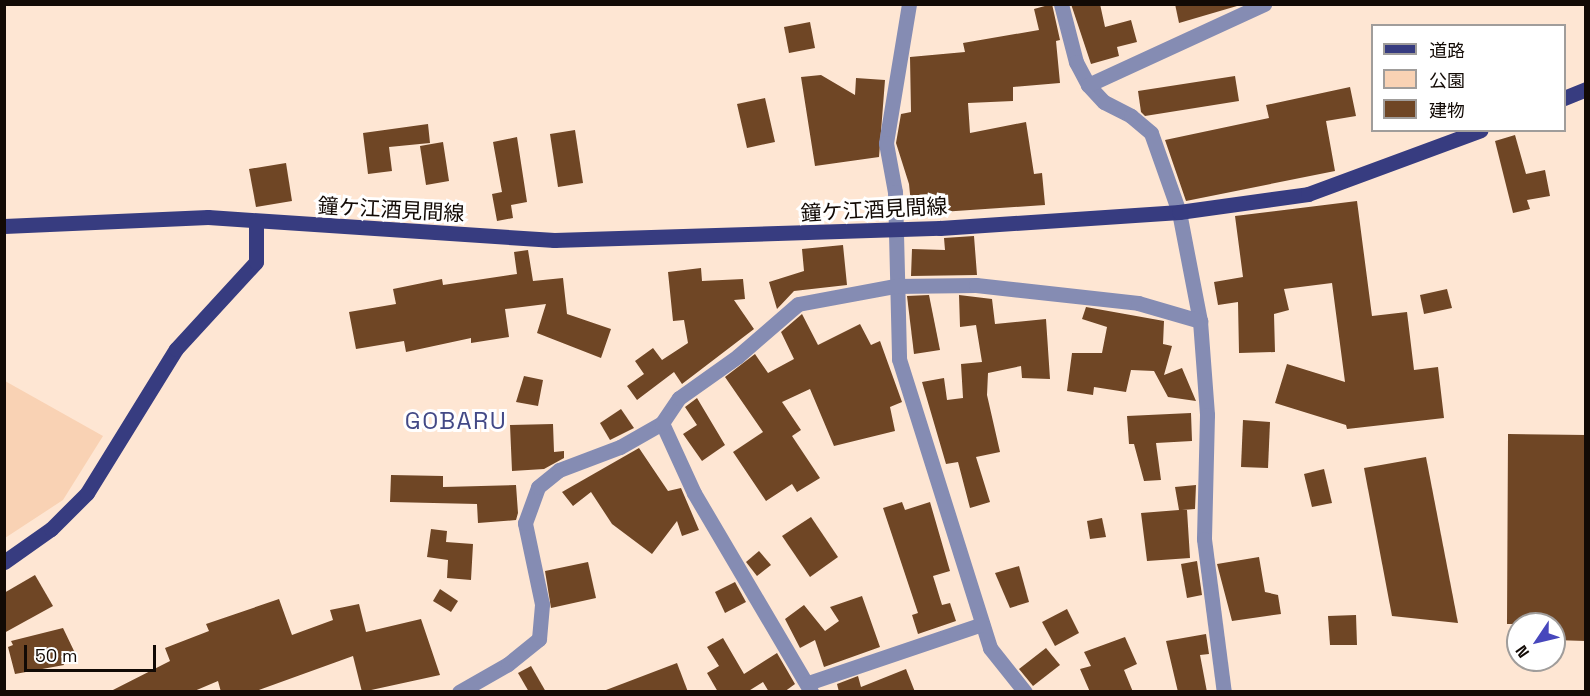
<!DOCTYPE html>
<html>
<head>
<meta charset="utf-8">
<style>
  body { margin:0 }
  #map { position:relative; width:1590px; height:696px; overflow:hidden; background:#fee6d3; font-family:"Space Grotesk","Noto Sans JP",sans-serif }
  div>[style] { position:absolute }
  [style*='--x'] { left:calc(var(--x)*1px); top:calc(var(--y)*1px); width:calc(var(--w)*1px); rotate:calc(var(--a)*1deg) }
  .green>* { inset:0; background:#f9d2b4 }
  .building>* { inset:0; background:#6f4625 }
  .minor>* { height:15px; margin:-7.5px; padding:0 7.5px; transform-origin:7.5px; border-radius:7.5px; background:#858cb3 }
  .major>* { height:15px; margin:-7.5px; padding:0 7.5px; transform-origin:7.5px; border-radius:7.5px; background:#373c80 }
  span { translate:-50% -50%; white-space:nowrap; text-align:center; line-height:1.15; -webkit-text-stroke:6px #fff; paint-order:stroke }
  .street-label { font-size:21px; color:#120a05 }
  .quarter-label { font-size:24px; color:#434986; letter-spacing:1.5px }
  .frame { position:absolute; inset:0; border:6px solid #120a05; pointer-events:none }
  .legend { position:absolute; left:1371px; top:24px; width:195px; height:108px; box-sizing:border-box; background:#fff; border:2px solid #a09d9b; margin:0; padding:8px 10px; list-style:none; font-size:18px; color:#120a05 }
  .legend li { display:flex; align-items:center; gap:12px; height:30px }
  .legend b { width:30px; border:2px solid #a09d9b }
  .north { position:absolute; left:1506px; top:612px; width:60px; height:60px; box-sizing:border-box; background:#fff; border:2px solid #a09d9b; border-radius:50%; rotate:235deg; font-size:16px; font-weight:700; line-height:24px; text-align:center; color:#120a05 }
  .north::after { content:''; display:block; margin:auto; width:21px; height:27px; background:#4747bc; clip-path:polygon(50% 0,100% 100%,50% 72%,0 100%) }
  .scale { position:absolute; left:24px; top:645px; width:132px; height:27px; box-sizing:border-box; border:3px solid #120a05; border-top:0; padding-left:8px; font-size:18px; line-height:21px; white-space:nowrap; color:#120a05; -webkit-text-stroke:4px #fff; paint-order:stroke }
</style>
</head>
<body>
<div id="map">
  <div class="green">
    <div style="clip-path:polygon(5px 381px,103px 436px,63px 500px,5px 538px)"></div>
  </div>
  <div class="building">
    <div style="clip-path:polygon(1052px 4px,1060px 40px,1056px 41px,1060px 83px,1013px 87px,1013px 101px,968px 103px,970px 133px,1026px 122px,1034px 174px,1042px 173px,1045px 205px,912px 214px,909px 184px,896px 143px,901px 114px,911px 112px,910px 57px,965px 52px,963px 43px,1039px 30px,1034px 9px)"></div>
    <div style="clip-path:polygon(1071px 4px,1100px 4px,1105px 27px,1131px 20px,1137px 42px,1117px 47px,1119px 56px,1091px 64px)"></div>
    <div style="clip-path:polygon(1175px 4px,1237px 4px,1237px 6px,1179px 23px)"></div>
    <div style="clip-path:polygon(810px 22px,815px 48px,789px 53px,784px 27px)"></div>
    <div style="clip-path:polygon(821px 75px,855px 95px,856px 78px,885px 80px,879px 157px,815px 166px,801px 77px)"></div>
    <div style="clip-path:polygon(1235px 76px,1239px 101px,1145px 116px,1141px 112px,1138px 91px)"></div>
    <div style="clip-path:polygon(1350px 87px,1356px 116px,1326px 121px,1335px 171px,1186px 201px,1165px 140px,1269px 118px,1266px 105px)"></div>
    <div style="clip-path:polygon(765px 98px,775px 142px,747px 148px,737px 104px)"></div>
    <div style="clip-path:polygon(428px 124px,430px 143px,389px 147px,392px 171px,368px 174px,363px 133px)"></div>
    <div style="clip-path:polygon(575px 130px,583px 183px,558px 187px,550px 134px)"></div>
    <div style="clip-path:polygon(1515px 135px,1526px 174px,1545px 170px,1550px 196px,1527px 200px,1530px 209px,1513px 213px,1495px 141px)"></div>
    <div style="clip-path:polygon(517px 137px,527px 202px,511px 205px,513px 218px,497px 221px,492px 194px,502px 192px,493px 142px)"></div>
    <div style="clip-path:polygon(443px 142px,449px 181px,426px 185px,420px 146px)"></div>
    <div style="clip-path:polygon(286px 163px,292px 201px,256px 207px,249px 169px)"></div>
    <div style="clip-path:polygon(1357px 201px,1372px 316px,1407px 312px,1414px 370px,1438px 367px,1444px 418px,1347px 429px,1346px 425px,1275px 403px,1287px 364px,1345px 382px,1332px 283px,1284px 289px,1289px 310px,1274px 314px,1275px 352px,1239px 353px,1238px 302px,1218px 305px,1214px 282px,1243px 277px,1235px 216px)"></div>
    <div style="clip-path:polygon(974px 236px,977px 275px,911px 276px,912px 249px,945px 250px,944px 238px)"></div>
    <div style="clip-path:polygon(843px 245px,847px 285px,794px 291px,777px 309px,769px 282px,804px 271px,802px 249px)"></div>
    <div style="clip-path:polygon(528px 250px,533px 281px,563px 278px,567px 314px,611px 329px,601px 358px,537px 333px,546px 304px,505px 309px,509px 337px,471px 343px,471px 338px,406px 352px,404px 341px,356px 349px,349px 312px,396px 304px,393px 289px,442px 279px,443px 285px,517px 274px,514px 252px)"></div>
    <div style="clip-path:polygon(701px 268px,702px 281px,743px 279px,745px 299px,734px 300px,754px 329px,682px 384px,674px 372px,637px 400px,627px 386px,644px 374px,635px 361px,653px 348px,662px 360px,688px 343px,684px 320px,673px 321px,668px 272px)"></div>
    <div style="clip-path:polygon(1447px 289px,1452px 308px,1424px 314px,1420px 295px)"></div>
    <div style="clip-path:polygon(929px 295px,940px 350px,914px 354px,907px 296px)"></div>
    <div style="clip-path:polygon(959px 295px,992px 299px,995px 324px,1046px 319px,1050px 379px,1022px 378px,1021px 366px,988px 373px,987px 395px,1000px 452px,976px 457px,990px 502px,970px 508px,958px 462px,946px 464px,922px 382px,944px 378px,947px 400px,963px 398px,961px 364px,982px 362px,976px 325px,960px 327px)"></div>
    <div style="clip-path:polygon(1086px 307px,1164px 321px,1163px 344px,1172px 346px,1164px 375px,1182px 368px,1196px 401px,1168px 397px,1154px 371px,1131px 370px,1126px 392px,1094px 387px,1093px 395px,1067px 391px,1072px 353px,1102px 353px,1107px 327px,1082px 319px)"></div>
    <div style="clip-path:polygon(802px 314px,818px 345px,860px 324px,871px 345px,880px 341px,902px 402px,890px 407px,895px 431px,834px 446px,810px 389px,782px 402px,801px 430px,792px 436px,820px 478px,797px 492px,792px 484px,766px 501px,733px 452px,763px 432px,725px 377px,755px 354px,768px 373px,794px 359px,781px 332px)"></div>
    <div style="clip-path:polygon(524px 376px,543px 380px,538px 406px,516px 402px)"></div>
    <div style="clip-path:polygon(697px 398px,725px 445px,702px 461px,683px 434px,697px 425px,685px 407px)"></div>
    <div style="clip-path:polygon(621px 409px,634px 428px,610px 440px,600px 423px)"></div>
    <div style="clip-path:polygon(1191px 413px,1192px 441px,1156px 443px,1161px 480px,1144px 481px,1134px 444px,1129px 444px,1127px 416px)"></div>
    <div style="clip-path:polygon(1243px 420px,1270px 422px,1268px 468px,1241px 467px)"></div>
    <div style="clip-path:polygon(553px 424px,554px 452px,564px 451px,564px 458px,544px 469px,512px 471px,510px 425px)"></div>
    <div style="clip-path:polygon(1508px 434px,1586px 435px,1586px 641px,1554px 640px,1554px 624px,1507px 624px)"></div>
    <div style="clip-path:polygon(639px 448px,668px 491px,681px 488px,699px 530px,682px 536px,677px 521px,652px 554px,612px 524px,591px 492px,573px 506px,562px 492px)"></div>
    <div style="clip-path:polygon(1426px 457px,1458px 623px,1392px 616px,1364px 468px)"></div>
    <div style="clip-path:polygon(1324px 469px,1332px 503px,1312px 507px,1304px 474px)"></div>
    <div style="clip-path:polygon(391px 475px,443px 476px,443px 487px,516px 485px,518px 513px,516px 520px,478px 523px,477px 504px,390px 502px)"></div>
    <div style="clip-path:polygon(1196px 485px,1195px 509px,1182px 510px,1187px 510px,1190px 558px,1147px 561px,1141px 513px,1179px 510px,1175px 487px)"></div>
    <div style="clip-path:polygon(902px 502px,905px 510px,930px 502px,950px 571px,933px 576px,942px 605px,950px 603px,956px 621px,918px 634px,912px 615px,918px 613px,883px 508px)"></div>
    <div style="clip-path:polygon(811px 517px,838px 557px,810px 577px,782px 536px)"></div>
    <div style="clip-path:polygon(1102px 518px,1106px 537px,1090px 539px,1087px 521px)"></div>
    <div style="clip-path:polygon(431px 529px,447px 531px,446px 542px,473px 544px,471px 580px,447px 578px,448px 560px,427px 557px)"></div>
    <div style="clip-path:polygon(759px 551px,771px 565px,757px 576px,746px 562px)"></div>
    <div style="clip-path:polygon(1259px 557px,1265px 592px,1278px 595px,1281px 614px,1232px 621px,1217px 564px)"></div>
    <div style="clip-path:polygon(1197px 561px,1202px 595px,1187px 598px,1181px 564px)"></div>
    <div style="clip-path:polygon(588px 562px,596px 598px,551px 608px,545px 571px)"></div>
    <div style="clip-path:polygon(1019px 566px,1029px 602px,1010px 608px,995px 573px)"></div>
    <div style="clip-path:polygon(35px 575px,53px 606px,4px 633px,4px 593px)"></div>
    <div style="clip-path:polygon(735px 582px,746px 602px,725px 613px,715px 592px)"></div>
    <div style="clip-path:polygon(440px 589px,458px 601px,451px 612px,433px 601px)"></div>
    <div style="clip-path:polygon(862px 596px,880px 647px,824px 667px,815px 640px,800px 648px,785px 619px,804px 605px,825px 631px,839px 621px,830px 607px)"></div>
    <div style="clip-path:polygon(279px 599px,292px 635px,333px 620px,330px 610px,359px 604px,366px 632px,421px 619px,440px 675px,362px 692px,353px 656px,253px 692px,221px 692px,218px 681px,192px 692px,109px 692px,170px 661px,165px 648px,209px 631px,206px 624px)"></div>
    <div style="clip-path:polygon(1067px 609px,1079px 633px,1055px 646px,1042px 622px)"></div>
    <div style="clip-path:polygon(1356px 615px,1357px 645px,1330px 645px,1328px 616px)"></div>
    <div style="clip-path:polygon(63px 628px,75px 653px,61px 656px,64px 665px,15px 674px,8px 647px,13px 645px,11px 641px)"></div>
    <div style="clip-path:polygon(1206px 634px,1209px 654px,1200px 655px,1207px 692px,1178px 692px,1166px 641px)"></div>
    <div style="clip-path:polygon(1125px 637px,1137px 664px,1124px 670px,1133px 692px,1090px 692px,1080px 669px,1091px 666px,1084px 652px)"></div>
    <div style="clip-path:polygon(723px 638px,744px 674px,777px 653px,795px 684px,784px 692px,769px 692px,763px 682px,747px 692px,718px 692px,707px 673px,719px 666px,707px 647px)"></div>
    <div style="clip-path:polygon(1046px 648px,1060px 665px,1033px 686px,1019px 669px)"></div>
    <div style="clip-path:polygon(677px 663px,688px 692px,606px 692px,606px 690px)"></div>
    <div style="clip-path:polygon(531px 666px,546px 692px,529px 692px,518px 673px)"></div>
    <div style="clip-path:polygon(906px 669px,915px 692px,839px 692px,837px 684px,858px 676px,861px 687px)"></div>
  </div>
  <div class="minor">
    <div style="--x:909;--y:4;--w:141;--a:99.4"></div>
    <div style="--x:886;--y:143;--w:50;--a:79.6"></div>
    <div style="--x:895;--y:192;--w:167;--a:88.6"></div>
    <div style="--x:899;--y:359;--w:303;--a:72.5"></div>
    <div style="--x:990;--y:648;--w:56;--a:51.5"></div>
    <div style="--x:1061;--y:4;--w:60;--a:75.5"></div>
    <div style="--x:1076;--y:62;--w:26;--a:62"></div>
    <div style="--x:1088;--y:85;--w:23;--a:47"></div>
    <div style="--x:1104;--y:102;--w:30;--a:27"></div>
    <div style="--x:1131;--y:116;--w:26;--a:40"></div>
    <div style="--x:1151;--y:133;--w:84;--a:70.5"></div>
    <div style="--x:1179;--y:212;--w:111;--a:79.1"></div>
    <div style="--x:1200;--y:321;--w:94;--a:85.7"></div>
    <div style="--x:1207;--y:415;--w:124;--a:91.4"></div>
    <div style="--x:1204;--y:539;--w:154;--a:82.6"></div>
    <div style="--x:1088;--y:85;--w:194;--a:-24.7"></div>
    <div style="--x:662;--y:423;--w:77;--a:65.4"></div>
    <div style="--x:694;--y:493;--w:231;--a:59.5"></div>
    <div style="--x:808;--y:683;--w:184;--a:-18.7"></div>
    <div style="--x:459;--y:692;--w:56;--a:-29.7"></div>
    <div style="--x:508;--y:664;--w:40;--a:-39"></div>
    <div style="--x:539;--y:639;--w:35;--a:-85"></div>
    <div style="--x:542;--y:604;--w:83;--a:-101.9"></div>
    <div style="--x:525;--y:523;--w:38;--a:-70"></div>
    <div style="--x:538;--y:487;--w:27;--a:-39"></div>
    <div style="--x:559;--y:470;--w:65;--a:-20.7"></div>
    <div style="--x:620;--y:447;--w:48;--a:-29.7"></div>
    <div style="--x:662;--y:423;--w:30;--a:-56"></div>
    <div style="--x:679;--y:398;--w:72;--a:-35.4"></div>
    <div style="--x:738;--y:356;--w:79;--a:-40.9"></div>
    <div style="--x:798;--y:304;--w:99;--a:-10.5"></div>
    <div style="--x:895;--y:286;--w:81;--a:-0.7"></div>
    <div style="--x:976;--y:285;--w:163;--a:6.3"></div>
    <div style="--x:1138;--y:303;--w:65;--a:16.2"></div>
  </div>
  <div class="major">
    <div style="--x:1564;--y:98;--w:24;--a:-22"></div>
    <div style="--x:4;--y:226;--w:204;--a:-2.5"></div>
    <div style="--x:208;--y:217;--w:347;--a:3.8"></div>
    <div style="--x:554;--y:240;--w:386;--a:-1.8"></div>
    <div style="--x:940;--y:228;--w:240;--a:-3.8"></div>
    <div style="--x:1179;--y:212;--w:130;--a:-7.9"></div>
    <div style="--x:1308;--y:194;--w:184;--a:-20.3"></div>
    <div style="--x:4;--y:562;--w:57;--a:-35.1"></div>
    <div style="--x:51;--y:529;--w:51;--a:-45"></div>
    <div style="--x:87;--y:493;--w:169;--a:-58.3"></div>
    <div style="--x:176;--y:349;--w:118;--a:-47.4"></div>
    <div style="--x:256;--y:262;--w:39;--a:-90"></div>
  </div>
  <div class="street-label">
    <span style="left:391px;top:210px;rotate:3deg">鐘ケ江酒見間線</span>
    <span style="left:874px;top:210px;rotate:-3deg">鐘ケ江酒見間線</span>
  </div>
  <div class="quarter-label">
    <span style="left:456px;top:421px">GOBARU</span>
  </div>
  <div class="frame"></div>
  <ul class="legend">
  <li><b style="height:8px;background:#373c80"></b>道路</li>
  <li><b style="height:16px;background:#f9d2b4"></b>公園</li>
  <li><b style="height:16px;background:#6f4625"></b>建物</li>
  </ul>
  <div class="north">N</div>
  <div class="scale">50 m</div>
</div>
</body>
</html>
